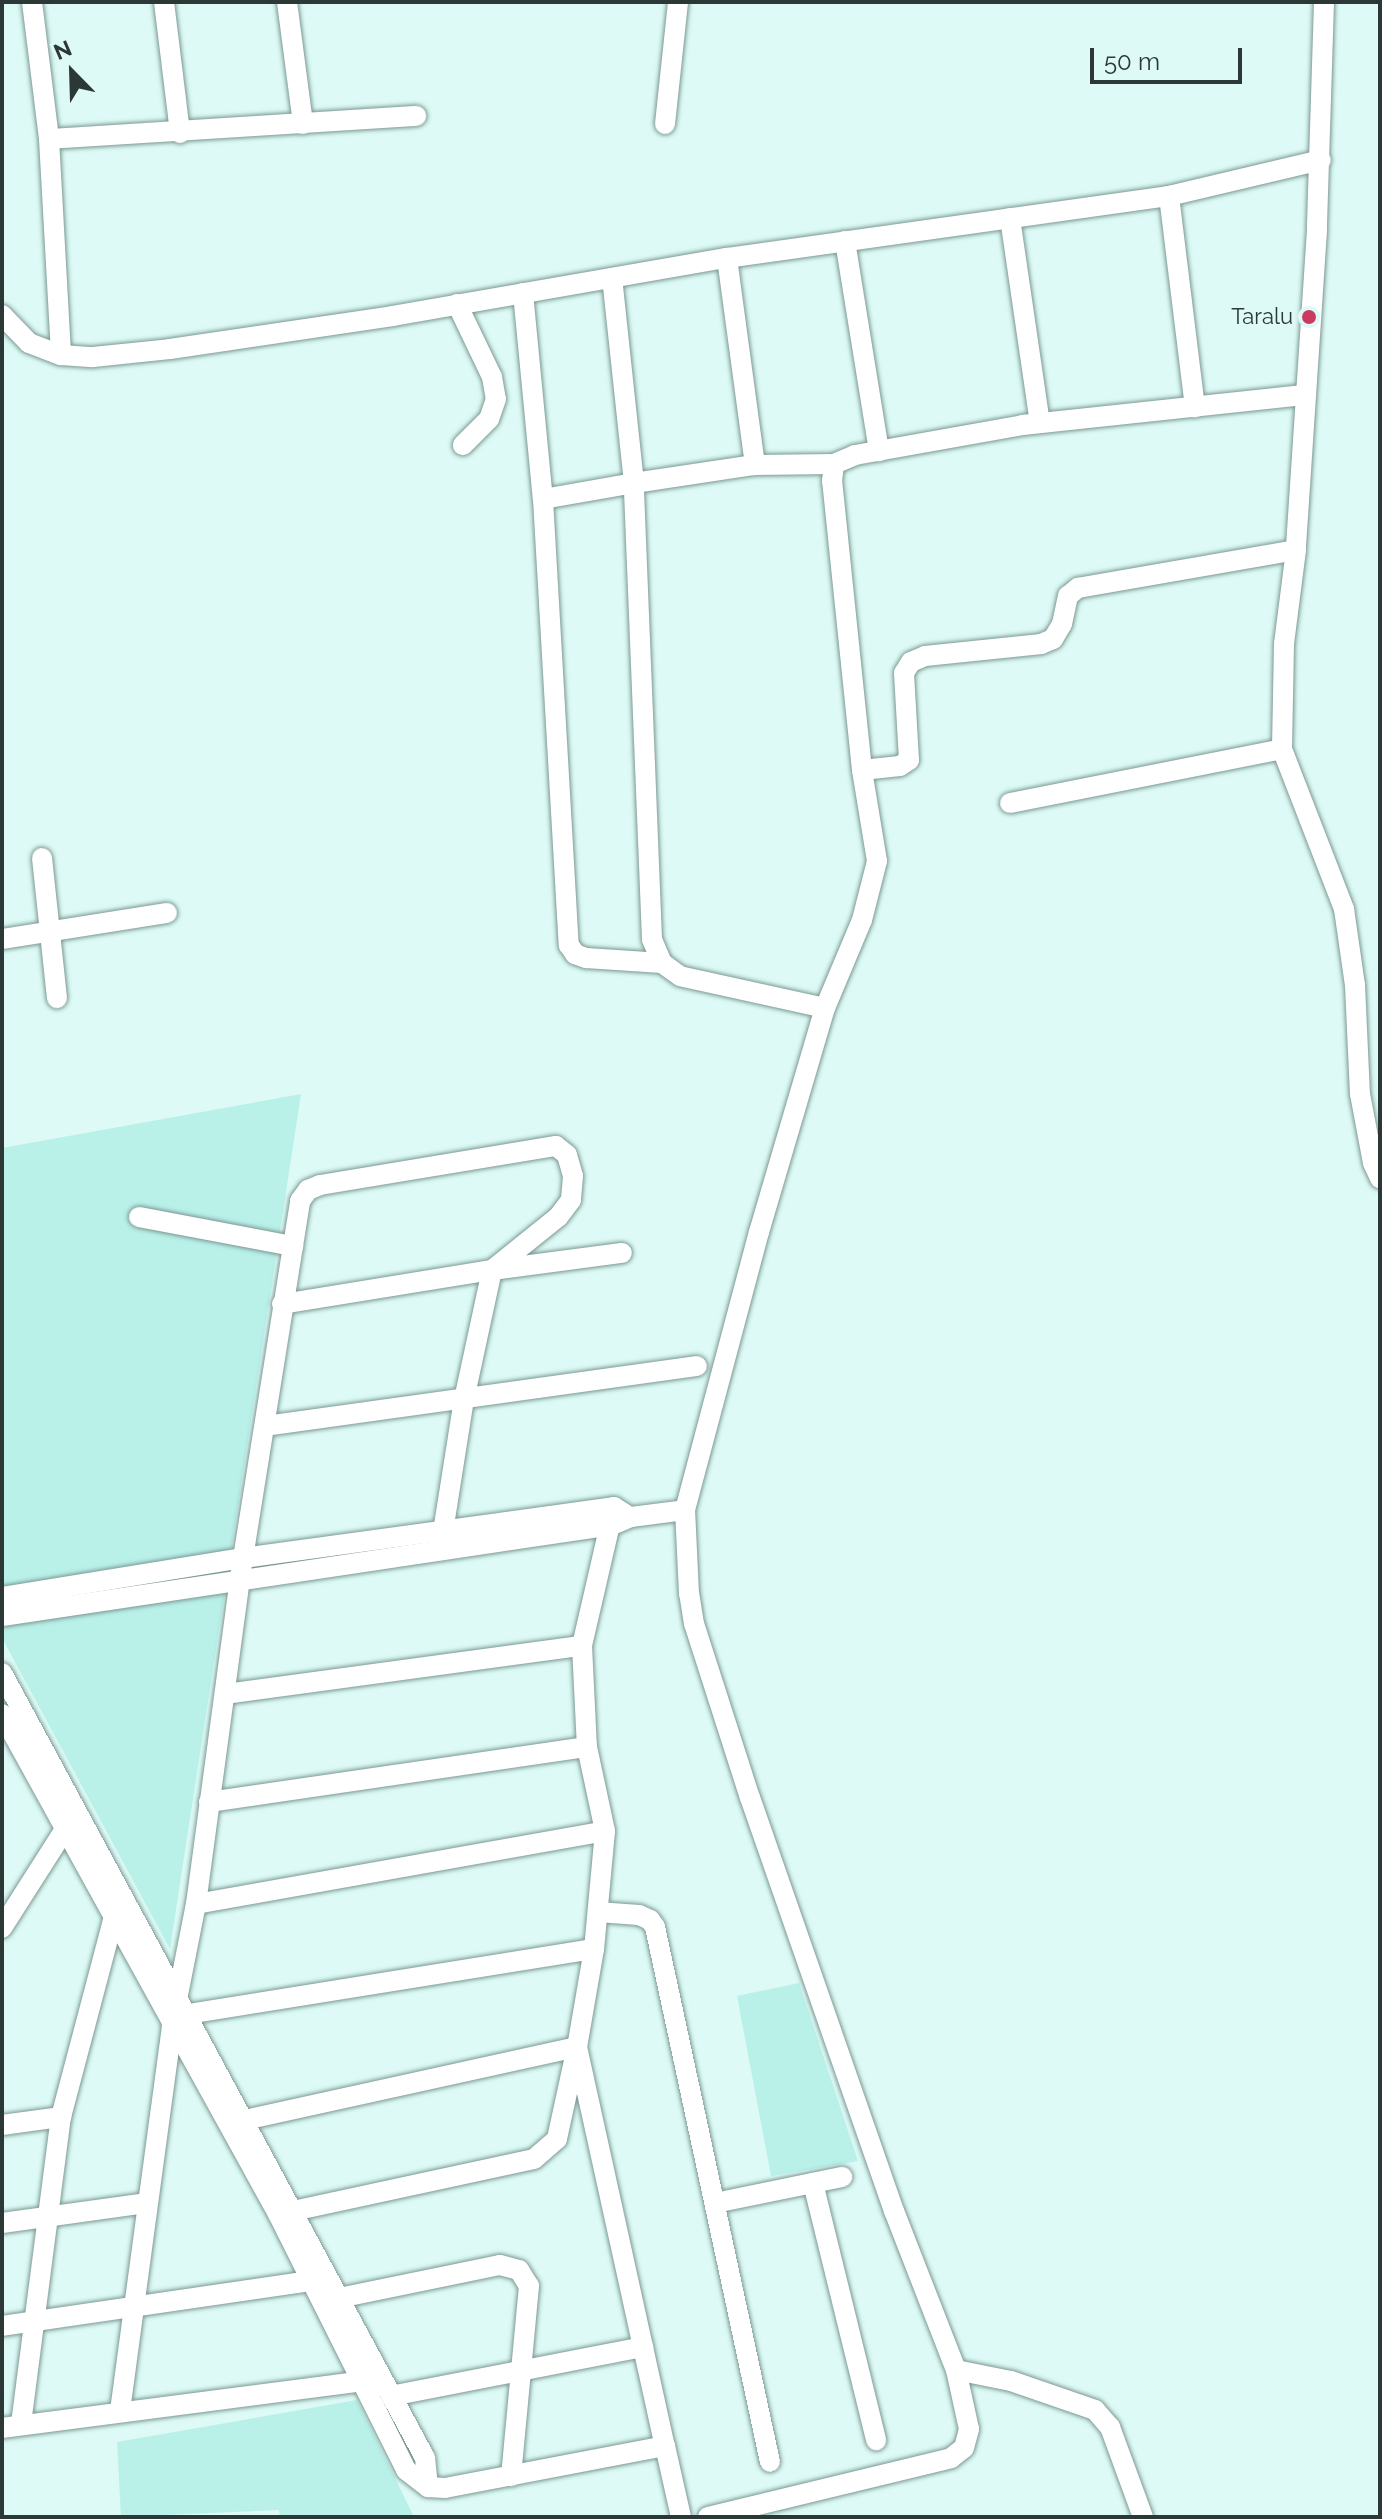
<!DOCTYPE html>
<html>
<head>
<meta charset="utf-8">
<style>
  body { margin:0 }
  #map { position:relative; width:1382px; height:2519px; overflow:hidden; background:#ddfaf6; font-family:Raleway,sans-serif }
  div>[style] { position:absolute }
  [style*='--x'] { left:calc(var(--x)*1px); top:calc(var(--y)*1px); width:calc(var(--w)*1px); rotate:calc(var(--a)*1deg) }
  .green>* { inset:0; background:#b9f1e9 }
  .roads { filter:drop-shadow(0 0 2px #7c9893) drop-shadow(0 0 2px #7c9893) }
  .minor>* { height:20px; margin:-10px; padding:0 10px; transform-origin:10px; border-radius:10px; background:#fff }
  .dots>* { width:22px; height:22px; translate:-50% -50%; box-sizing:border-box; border:4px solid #ddfaf6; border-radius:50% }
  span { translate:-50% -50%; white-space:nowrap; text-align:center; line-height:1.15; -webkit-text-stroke:6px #ddfaf6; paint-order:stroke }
  .poi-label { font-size:22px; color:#2c3836 }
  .right { translate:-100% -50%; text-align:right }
  .frame { position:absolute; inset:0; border:4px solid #2c3836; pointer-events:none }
  .north { position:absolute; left:32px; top:32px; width:80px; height:80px; -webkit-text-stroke:6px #ddfaf6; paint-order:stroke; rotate:337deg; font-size:22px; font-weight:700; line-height:32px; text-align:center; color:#2c3836 }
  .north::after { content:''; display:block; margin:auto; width:28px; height:36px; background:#2c3836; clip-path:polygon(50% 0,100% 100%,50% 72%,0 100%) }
  .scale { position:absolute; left:1090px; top:48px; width:152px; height:36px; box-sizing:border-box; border:4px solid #2c3836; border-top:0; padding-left:10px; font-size:24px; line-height:28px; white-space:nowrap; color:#2c3836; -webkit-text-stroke:6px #ddfaf6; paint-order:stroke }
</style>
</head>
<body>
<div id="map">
  <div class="green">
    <div style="clip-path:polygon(301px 1094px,170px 1949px,2px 1638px,2px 1148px)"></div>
    <div style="clip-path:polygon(799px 1983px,858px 2161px,771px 2176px,737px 1996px)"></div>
    <div style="clip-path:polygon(357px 2400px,414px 2517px,280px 2517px,279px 2510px,121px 2517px,117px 2442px)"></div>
  </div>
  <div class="roads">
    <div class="minor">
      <div style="--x:32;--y:2;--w:138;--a:82.9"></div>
      <div style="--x:49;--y:139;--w:216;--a:86.8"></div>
      <div style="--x:164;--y:2;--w:132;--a:83"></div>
      <div style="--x:287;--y:2;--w:123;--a:82.5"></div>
      <div style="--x:1324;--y:2;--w:228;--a:91.8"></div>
      <div style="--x:1317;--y:230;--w:321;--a:93.8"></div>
      <div style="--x:1296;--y:550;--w:95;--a:97.3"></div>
      <div style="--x:1284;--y:644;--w:105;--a:91.1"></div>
      <div style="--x:1282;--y:749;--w:172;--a:68.8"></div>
      <div style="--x:1344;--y:909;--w:77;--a:81.8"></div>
      <div style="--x:1355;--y:985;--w:109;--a:87.4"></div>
      <div style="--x:1360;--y:1094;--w:70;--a:79.3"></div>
      <div style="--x:1373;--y:1163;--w:17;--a:65"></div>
      <div style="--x:665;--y:124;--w:123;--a:-83.9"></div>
      <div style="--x:49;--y:139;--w:368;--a:-3.6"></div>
      <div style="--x:1169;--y:196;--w:213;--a:83"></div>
      <div style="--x:1010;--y:218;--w:207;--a:81.7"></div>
      <div style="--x:845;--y:241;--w:213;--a:80.8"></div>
      <div style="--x:727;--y:258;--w:209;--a:82.3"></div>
      <div style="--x:523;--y:293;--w:207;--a:84.5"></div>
      <div style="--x:543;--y:499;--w:447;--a:86.7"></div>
      <div style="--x:569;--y:945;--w:11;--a:56"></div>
      <div style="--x:575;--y:954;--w:12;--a:20"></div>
      <div style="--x:586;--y:958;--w:76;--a:3.8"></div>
      <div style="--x:457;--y:304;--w:81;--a:64.4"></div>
      <div style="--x:492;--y:377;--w:22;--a:80"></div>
      <div style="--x:496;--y:399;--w:21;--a:109"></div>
      <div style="--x:489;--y:419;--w:37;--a:135"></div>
      <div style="--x:2;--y:315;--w:39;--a:46"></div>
      <div style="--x:29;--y:343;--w:34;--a:21"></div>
      <div style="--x:61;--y:355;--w:32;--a:4"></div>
      <div style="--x:93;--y:357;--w:77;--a:-5.9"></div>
      <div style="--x:170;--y:349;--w:225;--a:-8.4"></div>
      <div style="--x:393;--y:316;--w:339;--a:-9.9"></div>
      <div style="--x:727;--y:258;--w:446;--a:-8"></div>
      <div style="--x:1169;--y:196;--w:156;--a:-13.3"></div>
      <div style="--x:543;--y:499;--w:92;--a:-10"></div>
      <div style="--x:634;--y:483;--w:206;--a:-96.1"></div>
      <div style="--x:862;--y:770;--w:38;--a:-6"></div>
      <div style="--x:900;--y:766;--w:11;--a:-34"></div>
      <div style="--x:909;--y:760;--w:87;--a:-93.3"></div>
      <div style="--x:904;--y:673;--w:13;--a:-58"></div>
      <div style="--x:911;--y:662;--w:15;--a:-23"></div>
      <div style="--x:925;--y:656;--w:117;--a:-5.9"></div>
      <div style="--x:1041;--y:644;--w:13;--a:-23"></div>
      <div style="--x:1053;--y:639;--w:17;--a:-59"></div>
      <div style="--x:1062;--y:624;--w:29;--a:-78"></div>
      <div style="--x:1068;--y:596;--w:13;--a:-39"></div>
      <div style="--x:1078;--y:588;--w:221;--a:-9.9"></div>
      <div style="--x:1010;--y:803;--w:277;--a:-11.2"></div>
      <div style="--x:42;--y:858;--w:141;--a:83.9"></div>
      <div style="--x:2;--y:939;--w:167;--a:-9"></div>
      <div style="--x:825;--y:1008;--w:148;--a:-167.6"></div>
      <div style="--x:680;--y:976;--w:22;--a:-144"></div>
      <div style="--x:662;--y:963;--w:26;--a:-113"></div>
      <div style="--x:652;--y:939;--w:456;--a:-92.3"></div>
      <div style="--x:634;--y:483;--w:122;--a:-8.5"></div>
      <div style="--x:755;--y:465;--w:79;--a:-0.7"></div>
      <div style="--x:834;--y:464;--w:23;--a:-23"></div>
      <div style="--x:855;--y:455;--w:171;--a:-10.1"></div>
      <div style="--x:1023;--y:425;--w:284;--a:-6.1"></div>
      <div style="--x:139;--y:1217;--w:157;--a:10.7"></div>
      <div style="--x:282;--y:1304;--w:213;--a:-9.2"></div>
      <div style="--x:492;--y:1270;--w:131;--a:-7.5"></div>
      <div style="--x:265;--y:1426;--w:436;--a:-7.9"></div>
      <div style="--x:614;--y:1507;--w:143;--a:103"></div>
      <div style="--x:582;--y:1646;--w:101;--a:87.2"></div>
      <div style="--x:587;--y:1747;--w:86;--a:77.9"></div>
      <div style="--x:605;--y:1831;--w:119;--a:95.3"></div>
      <div style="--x:594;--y:1949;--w:99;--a:99.8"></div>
      <div style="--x:577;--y:2047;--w:409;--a:77.6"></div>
      <div style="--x:2;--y:1597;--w:244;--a:-9.2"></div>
      <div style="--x:243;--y:1558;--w:374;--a:-7.8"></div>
      <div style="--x:614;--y:1507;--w:13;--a:32"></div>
      <div style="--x:2;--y:1616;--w:617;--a:-8.48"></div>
      <div style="--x:612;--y:1525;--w:21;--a:-23"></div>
      <div style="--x:631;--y:1517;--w:54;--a:-7.4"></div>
      <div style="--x:2;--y:1673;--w:892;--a:61.68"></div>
      <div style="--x:425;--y:2458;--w:29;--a:84"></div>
      <div style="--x:225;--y:1694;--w:360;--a:-7.7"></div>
      <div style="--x:2;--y:1714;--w:571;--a:61.1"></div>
      <div style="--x:278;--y:2214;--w:286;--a:63.4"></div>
      <div style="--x:406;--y:2470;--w:28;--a:38"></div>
      <div style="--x:428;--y:2487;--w:17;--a:3"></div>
      <div style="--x:445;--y:2488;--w:224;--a:-10.8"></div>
      <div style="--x:665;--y:2446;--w:73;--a:77.3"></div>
      <div style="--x:209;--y:1802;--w:382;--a:-8.3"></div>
      <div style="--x:196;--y:1904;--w:415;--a:-10.1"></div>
      <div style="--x:598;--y:1912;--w:41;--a:4.2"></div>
      <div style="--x:639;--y:1915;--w:12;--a:24"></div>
      <div style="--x:650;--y:1920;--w:9;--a:54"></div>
      <div style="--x:655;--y:1927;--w:547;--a:77.87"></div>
      <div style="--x:2;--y:1928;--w:117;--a:-57.5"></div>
      <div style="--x:188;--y:2014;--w:411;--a:-9.1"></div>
      <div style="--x:231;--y:2123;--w:354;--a:-12.4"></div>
      <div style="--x:577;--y:2047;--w:94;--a:102.3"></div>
      <div style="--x:557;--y:2139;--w:30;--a:139"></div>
      <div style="--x:534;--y:2159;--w:256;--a:167.8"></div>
      <div style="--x:2;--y:2125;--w:60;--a:-7.7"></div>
      <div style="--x:813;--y:2183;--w:265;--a:76.2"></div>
      <div style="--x:715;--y:2203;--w:130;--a:-11.6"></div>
      <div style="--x:2;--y:2223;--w:145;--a:-7.9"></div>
      <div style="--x:339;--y:2298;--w:164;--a:-11.6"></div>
      <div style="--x:500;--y:2265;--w:20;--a:15"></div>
      <div style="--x:519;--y:2270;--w:19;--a:58"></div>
      <div style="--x:529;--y:2286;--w:191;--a:95.4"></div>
      <div style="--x:2;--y:2326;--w:312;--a:-8.3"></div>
      <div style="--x:956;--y:2370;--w:56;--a:11.3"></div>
      <div style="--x:1011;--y:2381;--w:89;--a:19"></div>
      <div style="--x:1095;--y:2410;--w:23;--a:49"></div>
      <div style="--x:1110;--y:2427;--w:96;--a:69.9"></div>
      <div style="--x:391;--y:2396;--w:257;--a:-11"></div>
      <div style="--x:120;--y:2411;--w:389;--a:-82.3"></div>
      <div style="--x:172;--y:2025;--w:123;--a:-78.8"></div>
      <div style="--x:196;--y:1904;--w:349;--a:-82.3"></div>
      <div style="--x:243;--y:1558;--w:362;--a:-80.9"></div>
      <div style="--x:300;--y:1201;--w:14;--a:-54"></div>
      <div style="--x:308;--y:1190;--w:13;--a:-23"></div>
      <div style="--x:320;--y:1185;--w:239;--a:-9.4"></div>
      <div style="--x:556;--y:1146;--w:14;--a:39"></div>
      <div style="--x:567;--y:1155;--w:22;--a:74"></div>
      <div style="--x:573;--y:1176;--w:24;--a:95"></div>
      <div style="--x:571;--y:1200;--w:21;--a:127"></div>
      <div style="--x:558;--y:1217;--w:85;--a:141.2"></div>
      <div style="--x:492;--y:1270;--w:132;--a:102.2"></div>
      <div style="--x:464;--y:1399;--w:153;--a:99"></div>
      <div style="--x:21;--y:2424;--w:310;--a:-82.6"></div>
      <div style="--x:61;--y:2117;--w:208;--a:-75.2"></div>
      <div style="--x:2;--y:2428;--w:364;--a:-7.4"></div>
      <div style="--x:708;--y:2517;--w:250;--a:-13.6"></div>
      <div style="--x:951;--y:2458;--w:16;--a:-38"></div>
      <div style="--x:964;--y:2448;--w:20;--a:-75"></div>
      <div style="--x:969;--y:2429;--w:60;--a:-102.4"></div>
      <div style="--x:956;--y:2370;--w:171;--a:-111.3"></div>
      <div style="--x:894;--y:2211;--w:437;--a:-109.2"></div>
      <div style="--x:750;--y:1798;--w:183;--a:-107.8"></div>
      <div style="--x:694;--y:1624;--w:30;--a:-99"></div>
      <div style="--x:689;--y:1594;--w:84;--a:-92.7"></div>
      <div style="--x:685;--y:1510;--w:288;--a:-75.1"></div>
      <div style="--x:759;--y:1232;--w:234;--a:-73.6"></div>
      <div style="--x:825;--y:1008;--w:95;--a:-67.2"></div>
      <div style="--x:862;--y:920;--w:61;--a:-75.7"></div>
      <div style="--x:877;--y:861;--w:92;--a:-99.4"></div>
      <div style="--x:862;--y:770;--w:291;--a:-95.9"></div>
      <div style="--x:832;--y:481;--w:17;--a:-83"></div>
    </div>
  </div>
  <div class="dots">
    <div style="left:1309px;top:317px;background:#cb3b5f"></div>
  </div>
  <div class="poi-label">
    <span class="right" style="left:1293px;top:317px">Taralu</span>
  </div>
  <div class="frame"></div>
  <div class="north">N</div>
  <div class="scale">50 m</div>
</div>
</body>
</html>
